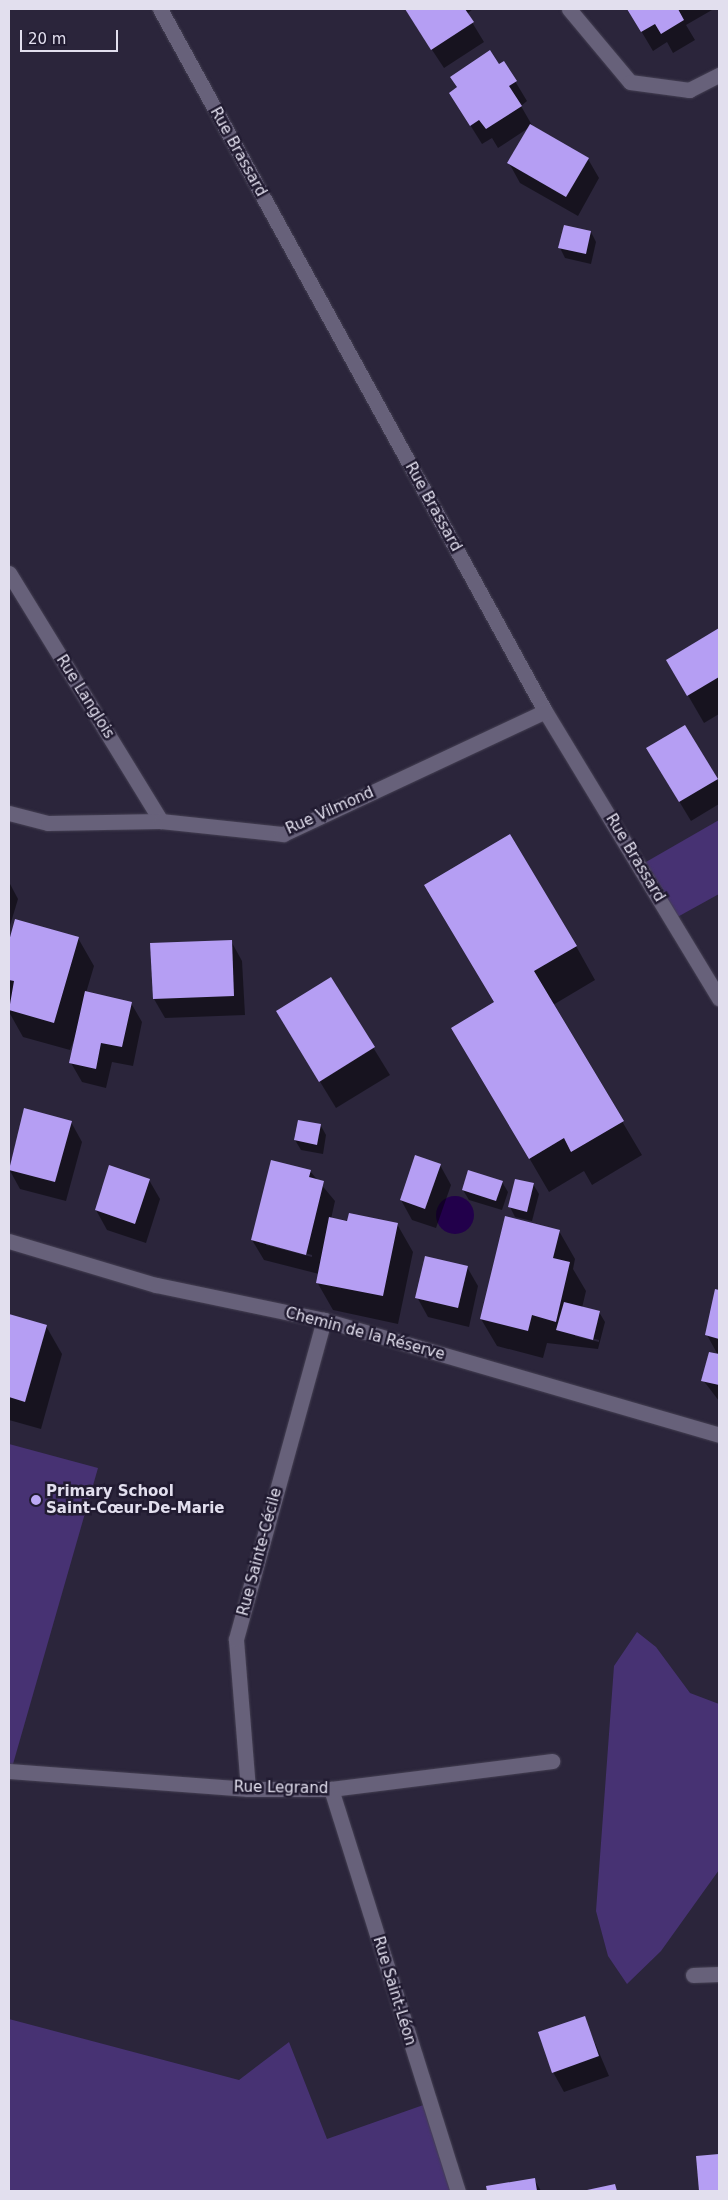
<!DOCTYPE html>
<html>
<head>
<meta charset="utf-8">
<style>
  body { margin:0 }
  #map { position:relative; width:728px; height:2200px; overflow:hidden; background:#2b253b; font-family:"DejaVu Sans",sans-serif }
  div>[style] { position:absolute }
  [style*='--x'] { left:calc(var(--x)*1px); top:calc(var(--y)*1px); width:calc(var(--w)*1px); rotate:calc(var(--a)*1deg) }
  .green>* { inset:0; background:#473273 }
  .water>* { inset:0; background:#22004b }
  .round { border-radius:50% }
  .shadow>* { inset:0; background:#0007 }
  .building>* { inset:0; background:#b59ef3 }
  .roads { filter:drop-shadow(0 0 1px #454053) drop-shadow(0 0 1px #454053) }
  .street>* { height:15px; margin:-7.5px; padding:0 7.5px; transform-origin:7.5px; border-radius:7.5px; background:#67617a }
  .secondary>* { height:15px; margin:-7.5px; padding:0 7.5px; transform-origin:7.5px; border-radius:7.5px; background:#67617a }
  .dots>* { width:14px; height:14px; translate:-50% -50%; box-sizing:border-box; border:2px solid #211b31; border-radius:50% }
  span { translate:-50% -50%; white-space:nowrap; text-align:center; line-height:1.15; -webkit-text-stroke:5px #211b31; paint-order:stroke }
  .street-label { font-size:15px; color:#e2dfee }
  .poi-label { font-size:15px; color:#e2dfee; font-weight:700 }
  .left { translate:0 -50%; text-align:left }
  .frame { position:absolute; inset:0; border:10px solid #e2dfee; pointer-events:none }
  .scale { position:absolute; left:20px; top:30px; width:98px; height:22px; box-sizing:border-box; border:2px solid #e2dfee; border-top:0; padding-left:6px; font-size:15px; line-height:18px; white-space:nowrap; color:#e2dfee; -webkit-text-stroke:4px #211b31; paint-order:stroke }
</style>
</head>
<body>
<div id="map">
  <div class="green">
    <div style="clip-path:polygon(719px 820px,719px 894px,672px 920px,639px 866px)"></div>
    <div style="clip-path:polygon(9px 1444px,98px 1468px,11px 1771px,9px 1771px)"></div>
    <div style="clip-path:polygon(637px 1632px,656px 1647px,690px 1693px,719px 1704px,719px 1870px,661px 1951px,627px 1984px,608px 1956px,596px 1911px,614px 1666px)"></div>
    <div style="clip-path:polygon(9px 2019px,239px 2080px,289px 2042px,327px 2139px,429px 2103px,458px 2191px,9px 2191px)"></div>
  </div>
  <div class="water">
    <div class="round" style="left:436px;top:1196px;width:38px;height:38px"></div>
  </div>
  <div class="shadow">
    <div style="clip-path:polygon(405px 9px,473px 9px,467px 14px,484px 42px,444px 68px)"></div>
    <div style="clip-path:polygon(628px 9px,712px 9px,712px 10px,686px 25px,695px 40px,673px 53px,667px 42px,653px 51px)"></div>
    <div style="clip-path:polygon(504px 63px,527px 101px,521px 106px,533px 127px,588px 159px,599px 178px,578px 216px,520px 183px,509px 163px,530px 127px,498px 148px,492px 138px,482px 144px,462px 112px)"></div>
    <div style="clip-path:polygon(591px 232px,596px 242px,591px 264px,565px 258px,560px 248px)"></div>
    <div style="clip-path:polygon(719px 630px,719px 714px,704px 723px,668px 661px)"></div>
    <div style="clip-path:polygon(684px 726px,719px 783px,719px 804px,691px 821px,659px 768px)"></div>
    <div style="clip-path:polygon(9px 882px,18px 899px,9px 929px)"></div>
    <div style="clip-path:polygon(446px 919px,576px 946px,595px 980px,553px 1005px,642px 1155px,592px 1185px,584px 1171px,549px 1192px,473px 1062px,495px 1003px)"></div>
    <div style="clip-path:polygon(16px 921px,78px 938px,94px 966px,86px 993px,131px 1003px,142px 1022px,133px 1066px,112px 1062px,106px 1088px,82px 1082px,71px 1063px,77px 1032px,70px 1050px,23px 1037px,9px 1012px,9px 945px)"></div>
    <div style="clip-path:polygon(231px 941px,242px 961px,245px 1015px,165px 1018px,154px 999px)"></div>
    <div style="clip-path:polygon(331px 979px,390px 1075px,336px 1108px,294px 1039px)"></div>
    <div style="clip-path:polygon(25px 1110px,71px 1122px,82px 1142px,66px 1201px,20px 1189px,9px 1169px)"></div>
    <div style="clip-path:polygon(321px 1126px,326px 1135px,323px 1154px,301px 1150px,295px 1140px)"></div>
    <div style="clip-path:polygon(440px 1165px,451px 1185px,436px 1228px,412px 1220px,401px 1200px)"></div>
    <div style="clip-path:polygon(110px 1167px,149px 1180px,160px 1199px,146px 1243px,107px 1230px,96px 1210px)"></div>
    <div style="clip-path:polygon(evenodd,310px 1171px,335px 1201px,331px 1219px,397px 1224px,413px 1252px,398px 1324px,333px 1310px,317px 1282px,319px 1274px,264px 1260px,252px 1240px,310px 1171px,266px 1243px,312px 1255px,312px 1257px,266px 1245px,266px 1243px)"></div>
    <div style="clip-path:polygon(502px 1182px,508px 1192px,502px 1210px,469px 1200px,463px 1190px)"></div>
    <div style="clip-path:polygon(533px 1184px,539px 1194px,532px 1221px,515px 1217px,510px 1207px)"></div>
    <div style="clip-path:polygon(evenodd,559px 1231px,575px 1259px,573px 1269px,586px 1291px,582px 1308px,599px 1312px,605px 1322px,598px 1349px,547px 1343px,543px 1358px,497px 1346px,481px 1319px,559px 1231px,575px 1334px,599px 1340px,599px 1342px,575px 1336px,575px 1334px)"></div>
    <div style="clip-path:polygon(467px 1267px,478px 1286px,469px 1327px,428px 1317px,417px 1297px)"></div>
    <div style="clip-path:polygon(716px 1291px,719px 1292px,719px 1401px,703px 1380px,718px 1355px,707px 1335px)"></div>
    <div style="clip-path:polygon(9px 1316px,46px 1326px,62px 1354px,41px 1429px,9px 1420px)"></div>
    <div style="clip-path:polygon(584px 2017px,609px 2076px,564px 2092px,553px 2072px)"></div>
    <div style="clip-path:polygon(719px 2156px,719px 2191px,700px 2191px,697px 2157px)"></div>
    <div style="clip-path:polygon(534px 2179px,541px 2191px,489px 2191px,488px 2187px)"></div>
  </div>
  <div class="building">
    <div style="clip-path:polygon(405px 9px,465px 9px,474px 22px,431px 50px)"></div>
    <div style="clip-path:polygon(627px 9px,678px 9px,684px 20px,661px 34px,655px 24px,641px 32px)"></div>
    <div style="clip-path:polygon(490px 50px,499px 64px,504px 61px,517px 81px,509px 86px,522px 106px,486px 129px,479px 120px,470px 126px,449px 93px,457px 87px,450px 77px)"></div>
    <div style="clip-path:polygon(530px 124px,589px 158px,566px 197px,507px 163px)"></div>
    <div style="clip-path:polygon(564px 225px,591px 231px,586px 254px,558px 248px)"></div>
    <div style="clip-path:polygon(719px 628px,719px 677px,687px 696px,666px 660px)"></div>
    <div style="clip-path:polygon(685px 725px,718px 779px,679px 802px,646px 748px)"></div>
    <div style="clip-path:polygon(510px 834px,577px 946px,534px 971px,624px 1121px,571px 1152px,564px 1138px,529px 1159px,451px 1028px,494px 1002px,424px 885px)"></div>
    <div style="clip-path:polygon(15px 919px,79px 937px,54px 1023px,9px 1010px,14px 981px,9px 980px,9px 941px)"></div>
    <div style="clip-path:polygon(232px 940px,234px 996px,153px 999px,150px 943px)"></div>
    <div style="clip-path:polygon(331px 977px,375px 1047px,319px 1082px,276px 1011px)"></div>
    <div style="clip-path:polygon(85px 991px,132px 1002px,122px 1047px,101px 1043px,96px 1069px,69px 1063px)"></div>
    <div style="clip-path:polygon(24px 1108px,72px 1121px,55px 1182px,9px 1170px)"></div>
    <div style="clip-path:polygon(298px 1120px,321px 1124px,317px 1145px,294px 1140px)"></div>
    <div style="clip-path:polygon(415px 1155px,441px 1164px,425px 1209px,400px 1200px)"></div>
    <div style="clip-path:polygon(271px 1160px,311px 1170px,309px 1177px,324px 1181px,306px 1255px,251px 1240px)"></div>
    <div style="clip-path:polygon(109px 1165px,150px 1179px,135px 1224px,95px 1210px)"></div>
    <div style="clip-path:polygon(468px 1170px,503px 1181px,496px 1201px,462px 1190px)"></div>
    <div style="clip-path:polygon(515px 1179px,534px 1183px,527px 1212px,508px 1207px)"></div>
    <div style="clip-path:polygon(349px 1213px,398px 1223px,383px 1296px,316px 1283px,329px 1217px,347px 1221px)"></div>
    <div style="clip-path:polygon(505px 1216px,560px 1230px,553px 1258px,570px 1262px,556px 1322px,532px 1315px,528px 1331px,480px 1319px)"></div>
    <div style="clip-path:polygon(425px 1256px,468px 1266px,458px 1308px,415px 1298px)"></div>
    <div style="clip-path:polygon(715px 1289px,719px 1290px,719px 1339px,705px 1335px)"></div>
    <div style="clip-path:polygon(564px 1302px,600px 1311px,593px 1340px,556px 1330px)"></div>
    <div style="clip-path:polygon(9px 1314px,47px 1325px,25px 1402px,9px 1397px)"></div>
    <div style="clip-path:polygon(709px 1352px,719px 1354px,719px 1385px,701px 1381px)"></div>
    <div style="clip-path:polygon(585px 2016px,599px 2056px,552px 2073px,538px 2032px)"></div>
    <div style="clip-path:polygon(719px 2154px,719px 2191px,699px 2191px,696px 2156px)"></div>
    <div style="clip-path:polygon(535px 2178px,537px 2191px,487px 2191px,486px 2186px)"></div>
    <div style="clip-path:polygon(615px 2184px,617px 2191px,587px 2191px,587px 2190px)"></div>
  </div>
  <div class="roads">
    <div class="street">
      <div style="--x:160;--y:9;--w:801;--a:61.26"></div>
      <div style="--x:545;--y:711;--w:336;--a:58.8"></div>
      <div style="--x:569;--y:9;--w:95;--a:50.1"></div>
      <div style="--x:630;--y:82;--w:60;--a:7.7"></div>
      <div style="--x:689;--y:90;--w:34;--a:-27"></div>
      <div style="--x:9;--y:573;--w:291;--a:58.5"></div>
      <div style="--x:9;--y:813;--w:40;--a:14.4"></div>
      <div style="--x:48;--y:823;--w:113;--a:-1"></div>
      <div style="--x:161;--y:821;--w:123;--a:6.1"></div>
      <div style="--x:283;--y:834;--w:289;--a:-25.1"></div>
      <div style="--x:9;--y:1771;--w:240;--a:4.3"></div>
      <div style="--x:248;--y:1789;--w:83;--a:0"></div>
      <div style="--x:331;--y:1789;--w:223;--a:-7.2"></div>
      <div style="--x:248;--y:1789;--w:150;--a:-94.6"></div>
      <div style="--x:236;--y:1639;--w:331;--a:-74.6"></div>
      <div style="--x:331;--y:1789;--w:422;--a:72.5"></div>
      <div style="--x:693;--y:1975;--w:26;--a:-2"></div>
    </div>
    <div class="secondary">
      <div style="--x:9;--y:1241;--w:153;--a:16.7"></div>
      <div style="--x:156;--y:1285;--w:172;--a:11.8"></div>
      <div style="--x:324;--y:1320;--w:411;--a:16.2"></div>
    </div>
  </div>
  <div class="dots">
    <div style="left:36px;top:1500px;background:#bda9f5"></div>
  </div>
  <div class="street-label">
    <span style="left:238px;top:152px;rotate:61deg">Rue Brassard</span>
    <span style="left:433px;top:507px;rotate:61deg">Rue Brassard</span>
    <span style="left:85px;top:697px;rotate:58deg">Rue Langlois</span>
    <span style="left:330px;top:811px;rotate:-24deg">Rue Vilmond</span>
    <span style="left:635px;top:858px;rotate:59deg">Rue Brassard</span>
    <span style="left:365px;top:1334px;rotate:15deg">Chemin de la Réserve</span>
    <span style="left:260px;top:1552px;rotate:-75deg">Rue Sainte-Cécile</span>
    <span style="left:281px;top:1788px;rotate:1deg">Rue Legrand</span>
    <span style="left:394px;top:1991px;rotate:73deg">Rue Saint-Léon</span>
  </div>
  <div class="poi-label">
    <span class="left" style="left:46px;top:1500px">Primary School<br>Saint-Cœur-De-Marie</span>
  </div>
  <div class="frame"></div>
  <div class="scale">20 m</div>
</div>
</body>
</html>
